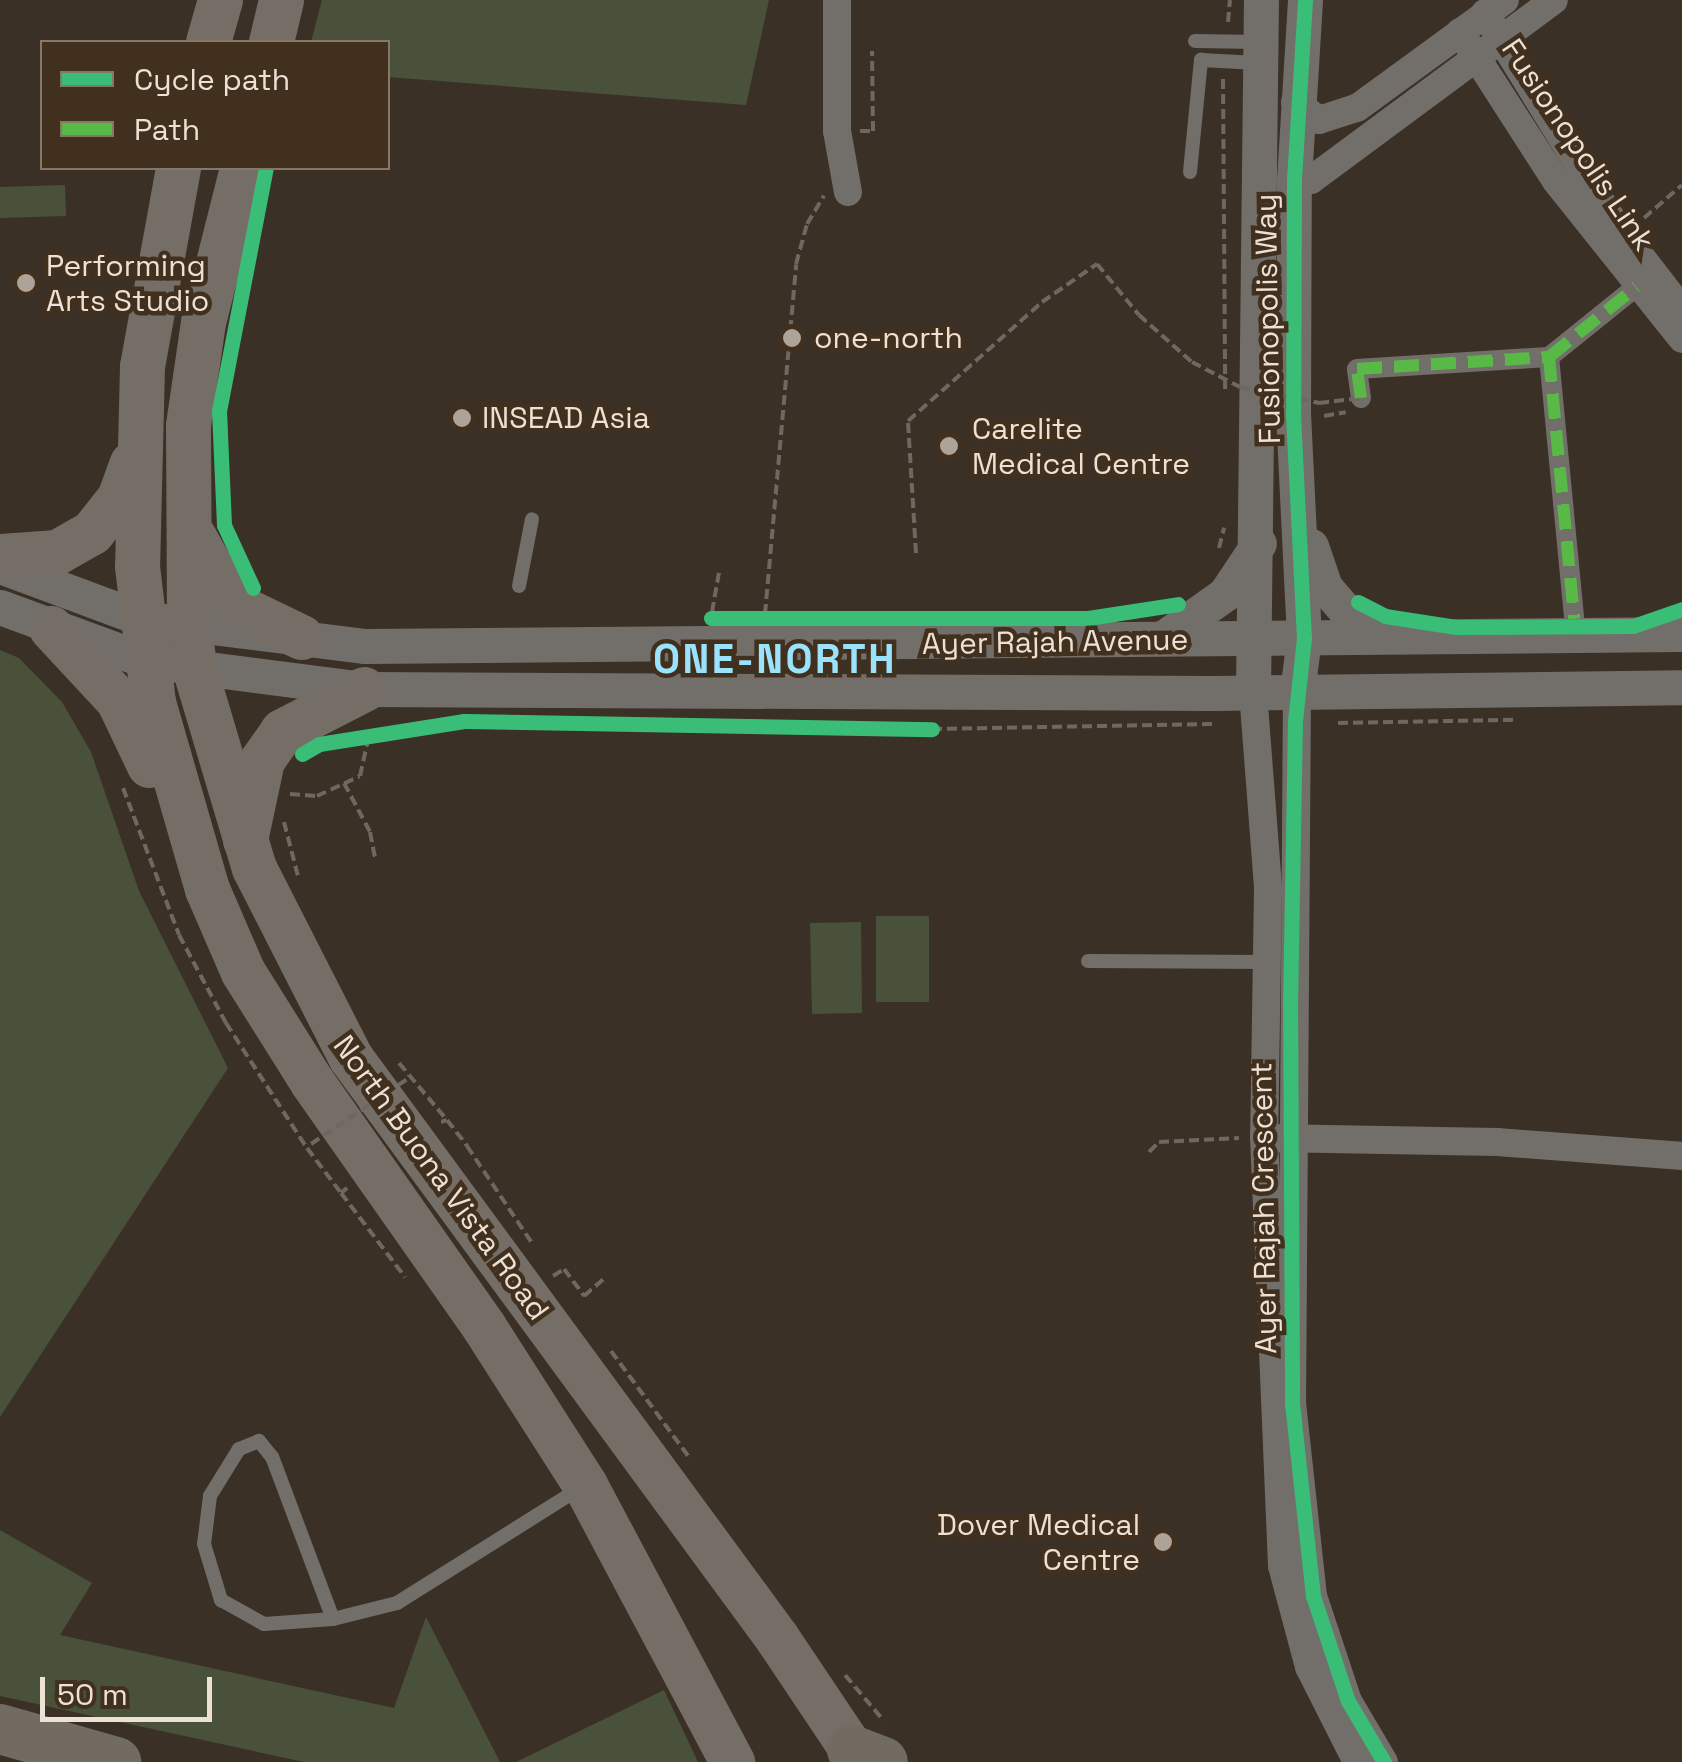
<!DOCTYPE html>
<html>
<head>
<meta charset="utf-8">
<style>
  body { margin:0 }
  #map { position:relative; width:1682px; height:1762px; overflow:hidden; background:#3a3026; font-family:"Space Grotesk",sans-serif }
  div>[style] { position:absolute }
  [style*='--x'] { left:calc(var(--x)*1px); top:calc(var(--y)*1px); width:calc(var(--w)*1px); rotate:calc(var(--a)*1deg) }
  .green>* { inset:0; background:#49513b }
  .path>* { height:4px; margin-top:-2px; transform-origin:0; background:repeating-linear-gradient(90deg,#6e6862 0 10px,transparent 0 15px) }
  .service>* { height:14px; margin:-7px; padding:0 7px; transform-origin:7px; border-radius:7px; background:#726f6a }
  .pedestrian>* { height:20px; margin:-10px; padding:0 10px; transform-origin:10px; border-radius:10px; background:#726f6a }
  .minor>* { height:28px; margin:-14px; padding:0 14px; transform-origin:14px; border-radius:14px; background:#726f6a }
  .tertiary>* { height:35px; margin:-17.5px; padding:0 17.5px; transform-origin:17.5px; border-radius:17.5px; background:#726f6a }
  .primary>* { height:45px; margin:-22.5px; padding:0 22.5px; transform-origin:22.5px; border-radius:22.5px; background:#756e67 }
  .motorway>* { height:50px; margin:-25px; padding:0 25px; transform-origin:25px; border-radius:25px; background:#716b62 }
  .path-bridge>* { height:4px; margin-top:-2px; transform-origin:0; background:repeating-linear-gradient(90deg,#6e6862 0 10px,transparent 0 15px) }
  .quiet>* { height:12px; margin-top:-6px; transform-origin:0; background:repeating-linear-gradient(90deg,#58b947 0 25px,transparent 0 37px) }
  .cycleway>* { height:15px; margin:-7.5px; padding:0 7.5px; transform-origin:7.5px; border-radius:7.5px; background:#3abd76 }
  .dots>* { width:28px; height:28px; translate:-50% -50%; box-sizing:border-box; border:5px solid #42301e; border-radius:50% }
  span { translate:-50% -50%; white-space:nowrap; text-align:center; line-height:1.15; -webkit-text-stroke:9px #42301e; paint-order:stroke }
  .street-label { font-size:30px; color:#ede1d6 }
  .poi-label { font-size:30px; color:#ede1d6 }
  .left { translate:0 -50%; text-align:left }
  .right { translate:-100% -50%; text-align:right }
  .district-label { font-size:40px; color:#9be3fd; font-weight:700; letter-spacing:2.5px }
  .legend { position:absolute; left:40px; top:40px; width:350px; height:130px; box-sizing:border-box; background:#42301e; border:2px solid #867768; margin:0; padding:12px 18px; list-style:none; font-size:30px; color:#ede1d6 }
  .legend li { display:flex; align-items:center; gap:20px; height:50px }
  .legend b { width:50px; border:2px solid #867768 }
  .scale { position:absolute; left:40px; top:1677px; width:172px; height:45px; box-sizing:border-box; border:5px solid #ede1d6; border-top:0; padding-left:12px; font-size:30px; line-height:35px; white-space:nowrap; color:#ede1d6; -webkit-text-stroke:8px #42301e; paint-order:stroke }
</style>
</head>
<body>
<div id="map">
  <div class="green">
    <div style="clip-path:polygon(322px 0,769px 0,746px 105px,388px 77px,388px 42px,311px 42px)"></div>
    <div style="clip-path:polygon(65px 185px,66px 216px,0 218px,0 187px)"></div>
    <div style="clip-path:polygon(0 650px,19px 658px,62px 702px,91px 752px,139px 891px,228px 1068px,0 1417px)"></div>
    <div style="clip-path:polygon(876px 916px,929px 916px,929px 1002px,876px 1002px)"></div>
    <div style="clip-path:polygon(861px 922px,862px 1013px,812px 1014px,810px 923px)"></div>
    <div style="clip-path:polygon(0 1530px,92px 1583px,60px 1635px,394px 1708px,426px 1617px,500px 1762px,304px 1762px,0 1696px)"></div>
    <div style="clip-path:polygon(664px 1690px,698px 1762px,516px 1762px)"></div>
  </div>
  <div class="path">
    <div style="--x:1228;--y:22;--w:22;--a:-85"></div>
    <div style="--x:1223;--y:79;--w:315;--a:89.6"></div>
    <div style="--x:860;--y:131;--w:13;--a:0"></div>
    <div style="--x:873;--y:131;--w:80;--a:-90.7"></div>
    <div style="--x:1644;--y:218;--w:50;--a:-41"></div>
    <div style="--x:1324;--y:416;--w:22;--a:-10"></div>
    <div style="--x:1219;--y:548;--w:21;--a:-76"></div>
    <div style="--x:916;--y:553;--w:132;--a:-93.5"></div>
    <div style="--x:908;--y:421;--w:179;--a:-41.6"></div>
    <div style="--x:1042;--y:302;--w:67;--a:-34.6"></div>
    <div style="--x:712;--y:612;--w:40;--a:-80"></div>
    <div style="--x:765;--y:614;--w:351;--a:-84.9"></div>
    <div style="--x:796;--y:264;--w:41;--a:-74.6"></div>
    <div style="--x:807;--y:224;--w:33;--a:-59"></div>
    <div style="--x:1338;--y:723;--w:180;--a:-1"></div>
    <div style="--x:932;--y:729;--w:281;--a:-1"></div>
    <div style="--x:344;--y:783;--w:55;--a:62"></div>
    <div style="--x:370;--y:832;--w:26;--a:79"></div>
    <div style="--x:123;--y:788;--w:157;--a:69.1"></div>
    <div style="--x:179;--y:935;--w:100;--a:61.9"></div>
    <div style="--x:226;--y:1023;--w:149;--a:57.1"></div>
    <div style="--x:307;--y:1148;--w:56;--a:52.9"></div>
    <div style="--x:341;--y:1193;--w:8;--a:-40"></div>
    <div style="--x:290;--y:794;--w:27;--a:4"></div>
    <div style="--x:317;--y:796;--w:47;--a:-24.9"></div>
    <div style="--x:360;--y:776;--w:42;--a:-77.6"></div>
    <div style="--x:284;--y:822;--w:56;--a:75.5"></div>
    <div style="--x:399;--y:1063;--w:75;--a:49.9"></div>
    <div style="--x:441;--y:1122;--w:6;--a:-18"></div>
    <div style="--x:447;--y:1120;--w:33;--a:52"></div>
    <div style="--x:467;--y:1146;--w:120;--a:56.2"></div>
    <div style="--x:1149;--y:1152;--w:14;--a:-45"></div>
    <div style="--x:1159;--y:1142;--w:80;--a:-2.9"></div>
    <div style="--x:341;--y:1193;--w:106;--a:52.7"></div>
    <div style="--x:553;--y:1276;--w:13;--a:-32"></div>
    <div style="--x:564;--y:1269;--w:34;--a:53"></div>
    <div style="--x:584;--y:1296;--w:29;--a:-41"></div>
    <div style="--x:611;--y:1351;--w:135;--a:53.7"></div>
    <div style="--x:845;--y:1675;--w:60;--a:49.7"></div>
  </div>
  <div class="service">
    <div style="--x:1195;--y:41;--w:64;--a:0.9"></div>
    <div style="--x:1190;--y:172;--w:113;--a:-84.4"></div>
    <div style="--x:1201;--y:60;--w:57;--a:3"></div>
    <div style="--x:519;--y:586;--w:68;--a:-79"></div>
    <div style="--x:1088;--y:961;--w:179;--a:0.3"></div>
    <div style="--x:333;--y:1619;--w:173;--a:-110.6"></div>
    <div style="--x:272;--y:1457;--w:21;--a:-129"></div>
    <div style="--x:259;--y:1441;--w:22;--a:158"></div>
    <div style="--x:239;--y:1449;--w:55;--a:121.7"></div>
    <div style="--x:210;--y:1496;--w:48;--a:97.1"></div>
    <div style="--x:204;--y:1544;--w:59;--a:73.1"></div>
    <div style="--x:221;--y:1600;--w:49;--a:29.2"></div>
    <div style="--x:264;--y:1624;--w:69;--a:-4.1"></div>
    <div style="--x:333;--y:1619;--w:66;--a:-14"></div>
    <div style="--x:397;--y:1603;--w:218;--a:-32.1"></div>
  </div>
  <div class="pedestrian">
    <div style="--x:1549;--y:357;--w:112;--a:-38.8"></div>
    <div style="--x:1361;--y:398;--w:29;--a:-98"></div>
    <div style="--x:1357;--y:369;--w:192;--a:-3.6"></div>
    <div style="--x:1549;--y:357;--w:263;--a:84.5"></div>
  </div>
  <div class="minor">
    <div style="--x:837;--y:0;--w:131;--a:90"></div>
    <div style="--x:837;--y:131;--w:62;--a:79.8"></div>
    <div style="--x:1485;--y:13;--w:241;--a:58.4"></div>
    <div style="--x:1611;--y:218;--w:116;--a:52.3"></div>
    <div style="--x:1460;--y:32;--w:177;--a:57.2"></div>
    <div style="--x:1556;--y:181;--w:202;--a:51.4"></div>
    <div style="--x:1295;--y:102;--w:30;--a:37"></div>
    <div style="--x:1319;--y:120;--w:40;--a:-18"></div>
    <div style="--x:1357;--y:108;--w:183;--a:-36.1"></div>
    <div style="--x:1294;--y:180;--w:17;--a:0"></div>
    <div style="--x:1311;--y:180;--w:302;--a:-36.5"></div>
    <div style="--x:1253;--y:692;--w:198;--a:85.6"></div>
    <div style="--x:1268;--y:889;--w:247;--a:90.9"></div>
    <div style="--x:1264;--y:1136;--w:430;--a:87.6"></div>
    <div style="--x:1282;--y:1566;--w:105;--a:75"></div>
    <div style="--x:1309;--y:1667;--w:106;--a:63.2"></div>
    <div style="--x:1297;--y:692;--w:711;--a:90.4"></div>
    <div style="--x:1292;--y:1403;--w:194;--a:83.8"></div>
    <div style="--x:1313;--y:1596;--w:111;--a:71.6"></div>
    <div style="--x:1348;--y:1701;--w:71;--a:59.5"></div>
    <div style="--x:1271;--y:1138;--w:226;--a:1"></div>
    <div style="--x:1497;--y:1142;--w:186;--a:4.3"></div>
  </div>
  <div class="tertiary">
    <div style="--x:1311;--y:546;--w:43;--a:71.1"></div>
    <div style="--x:1325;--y:587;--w:30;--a:49"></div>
    <div style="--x:1345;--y:610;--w:49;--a:28.1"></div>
    <div style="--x:0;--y:566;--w:149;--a:20.4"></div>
    <div style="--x:140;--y:618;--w:227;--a:7.1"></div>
    <div style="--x:365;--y:646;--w:1317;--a:-0.52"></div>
    <div style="--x:0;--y:607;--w:157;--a:20.2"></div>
    <div style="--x:147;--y:661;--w:219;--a:7.4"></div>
    <div style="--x:364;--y:689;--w:849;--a:0.27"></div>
    <div style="--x:1213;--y:693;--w:469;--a:-0.7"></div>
    <div style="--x:1163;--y:638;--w:76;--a:-35.4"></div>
    <div style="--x:1225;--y:594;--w:61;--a:-56.3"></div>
    <div style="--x:1253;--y:692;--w:692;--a:-89.34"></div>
    <div style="--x:1297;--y:692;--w:54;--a:-82.6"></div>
    <div style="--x:1304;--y:638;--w:224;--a:-92.8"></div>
    <div style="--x:1293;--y:414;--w:234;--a:-89.8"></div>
    <div style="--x:1294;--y:180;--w:180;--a:-86.5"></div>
  </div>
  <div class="primary">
    <div style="--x:208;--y:42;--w:44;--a:-74.1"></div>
    <div style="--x:271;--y:42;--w:43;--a:-76.6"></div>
    <div style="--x:178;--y:168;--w:201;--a:100.3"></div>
    <div style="--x:142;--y:366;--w:200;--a:91.4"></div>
    <div style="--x:137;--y:566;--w:137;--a:83.3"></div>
    <div style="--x:153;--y:702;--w:195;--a:73.9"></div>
    <div style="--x:207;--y:889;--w:90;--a:66.6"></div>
    <div style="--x:243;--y:972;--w:130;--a:57.9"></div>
    <div style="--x:312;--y:1082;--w:299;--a:54.9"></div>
    <div style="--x:484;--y:1327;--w:188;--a:57.4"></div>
    <div style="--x:585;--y:1485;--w:314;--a:62"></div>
    <div style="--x:242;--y:168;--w:159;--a:104.2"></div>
    <div style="--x:203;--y:322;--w:104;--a:98.3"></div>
    <div style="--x:188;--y:425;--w:201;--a:89.7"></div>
    <div style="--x:189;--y:626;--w:41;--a:83"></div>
    <div style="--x:194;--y:667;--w:210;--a:73.4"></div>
    <div style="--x:254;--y:868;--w:213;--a:63"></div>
    <div style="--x:351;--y:1058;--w:720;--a:53.7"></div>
    <div style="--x:777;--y:1638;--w:149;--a:56.2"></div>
    <div style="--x:194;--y:537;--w:76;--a:60.7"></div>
    <div style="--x:231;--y:603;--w:78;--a:25.9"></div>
    <div style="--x:0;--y:556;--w:57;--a:-4"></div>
    <div style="--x:57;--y:552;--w:40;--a:-29.7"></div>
    <div style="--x:92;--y:532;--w:43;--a:-51.5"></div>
    <div style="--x:119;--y:498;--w:37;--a:-70"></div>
    <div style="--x:51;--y:628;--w:98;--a:47.1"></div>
    <div style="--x:118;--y:700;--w:72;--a:64.5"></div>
    <div style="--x:245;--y:840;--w:82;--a:-78"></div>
    <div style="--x:262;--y:760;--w:35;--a:-55"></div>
    <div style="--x:282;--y:731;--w:92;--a:-27.1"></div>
  </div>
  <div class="motorway">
    <div style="--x:0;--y:1729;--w:121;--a:15.9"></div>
    <div style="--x:852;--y:1750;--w:33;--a:21"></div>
  </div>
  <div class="path-bridge">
    <div style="--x:1097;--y:264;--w:66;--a:50.5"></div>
    <div style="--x:1139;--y:315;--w:71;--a:41.6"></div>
    <div style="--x:1192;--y:362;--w:54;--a:27.5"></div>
    <div style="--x:1240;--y:387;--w:81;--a:11.4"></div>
    <div style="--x:1319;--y:403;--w:42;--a:-6.8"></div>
    <div style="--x:311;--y:1144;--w:115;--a:-34"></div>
  </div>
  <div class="quiet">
    <div style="--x:1549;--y:357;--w:112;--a:-38.8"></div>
    <div style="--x:1361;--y:398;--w:29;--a:-98"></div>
    <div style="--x:1357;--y:369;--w:192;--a:-3.6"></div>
    <div style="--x:1549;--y:357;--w:263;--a:84.5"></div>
  </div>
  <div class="cycleway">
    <div style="--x:1305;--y:0;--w:180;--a:93.5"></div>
    <div style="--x:1294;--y:180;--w:234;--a:90.2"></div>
    <div style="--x:1293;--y:414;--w:224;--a:87.2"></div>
    <div style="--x:1304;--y:638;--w:83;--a:96.2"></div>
    <div style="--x:1295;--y:721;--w:275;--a:91"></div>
    <div style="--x:1290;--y:996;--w:407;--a:89.7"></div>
    <div style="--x:1292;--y:1403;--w:194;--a:83.8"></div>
    <div style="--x:1313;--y:1596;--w:111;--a:71.6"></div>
    <div style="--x:1348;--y:1701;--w:71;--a:59.5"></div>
    <div style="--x:253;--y:588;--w:69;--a:-114.7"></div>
    <div style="--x:224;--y:525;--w:114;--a:-92.5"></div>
    <div style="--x:219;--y:411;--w:248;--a:-79.1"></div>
    <div style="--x:1358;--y:602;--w:30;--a:27"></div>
    <div style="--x:1385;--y:616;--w:72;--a:8.8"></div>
    <div style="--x:1456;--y:627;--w:177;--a:-0.3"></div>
    <div style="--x:1633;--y:626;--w:52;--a:-19.1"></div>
    <div style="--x:711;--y:618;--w:377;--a:0"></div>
    <div style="--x:1088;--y:618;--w:91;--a:-8.8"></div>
    <div style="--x:302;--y:754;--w:20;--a:-30"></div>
    <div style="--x:319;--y:744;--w:147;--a:-9"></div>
    <div style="--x:464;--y:721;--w:468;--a:1"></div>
  </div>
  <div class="dots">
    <div style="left:26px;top:283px;background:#aea398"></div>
    <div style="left:792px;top:338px;background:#aea398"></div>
    <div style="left:462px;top:418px;background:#aea398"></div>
    <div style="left:949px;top:446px;background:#aea398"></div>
    <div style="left:1163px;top:1542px;background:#aea398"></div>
  </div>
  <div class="street-label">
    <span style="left:1578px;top:145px;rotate:56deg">Fusionopolis Link</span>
    <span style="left:1268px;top:319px;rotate:-91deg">Fusionopolis Way</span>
    <span style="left:1055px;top:642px;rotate:-1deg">Ayer Rajah Avenue</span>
    <span style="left:441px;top:1178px;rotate:54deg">North Buona Vista Road</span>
    <span style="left:1264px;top:1208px;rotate:-91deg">Ayer Rajah Crescent</span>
  </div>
  <div class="poi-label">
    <span class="left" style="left:46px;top:283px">Performing<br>Arts Studio</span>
    <span class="left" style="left:814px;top:338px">one-north</span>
    <span class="left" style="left:482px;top:418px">INSEAD Asia</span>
    <span class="left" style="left:972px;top:446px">Carelite<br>Medical Centre</span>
    <span class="right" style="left:1140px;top:1542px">Dover Medical<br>Centre</span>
  </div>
  <div class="district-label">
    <span style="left:775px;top:660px">ONE-NORTH</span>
  </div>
  <ul class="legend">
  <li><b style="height:12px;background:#3abd76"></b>Cycle path</li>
  <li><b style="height:12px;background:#58b947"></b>Path</li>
  </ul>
  <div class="scale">50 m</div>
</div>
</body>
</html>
